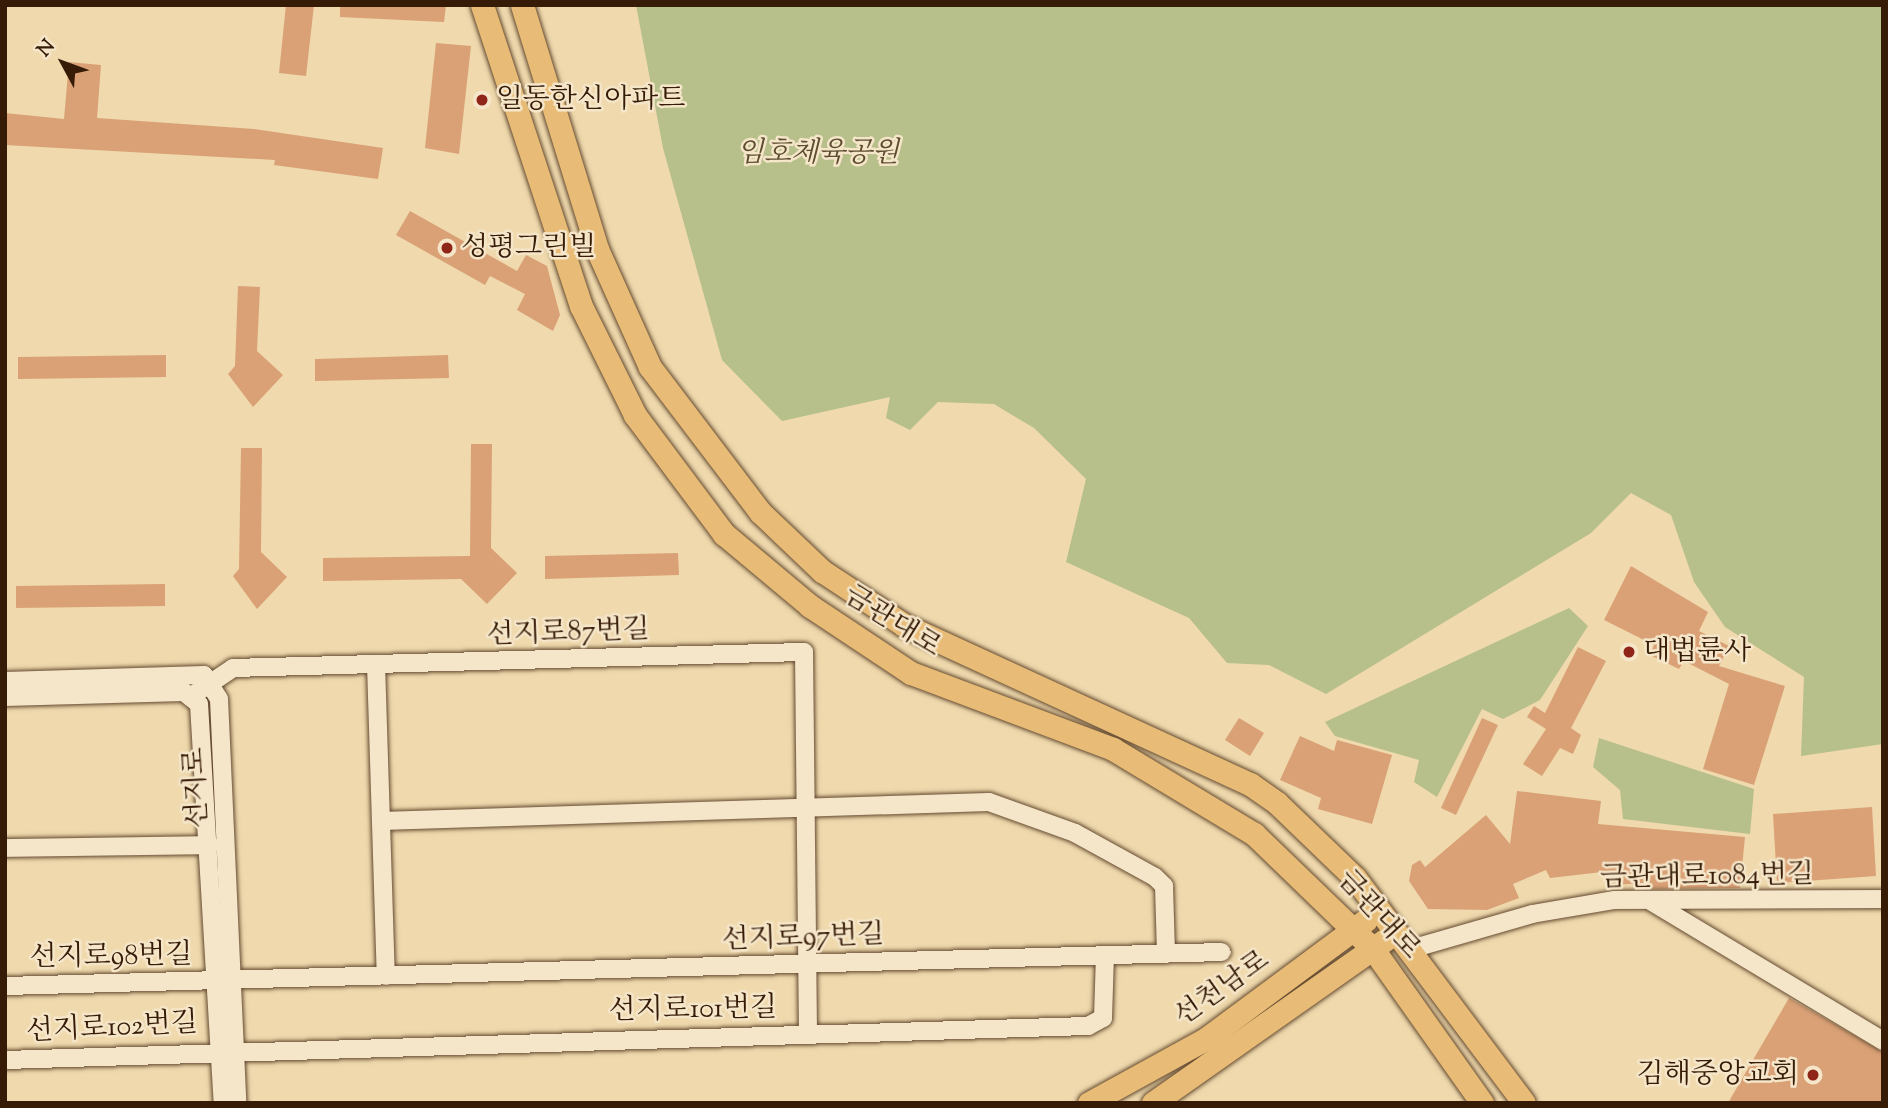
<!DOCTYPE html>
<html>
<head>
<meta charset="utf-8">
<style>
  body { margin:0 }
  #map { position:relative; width:1888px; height:1108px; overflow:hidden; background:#efd9ad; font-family:"Sorts Mill Goudy","Noto Serif KR",serif }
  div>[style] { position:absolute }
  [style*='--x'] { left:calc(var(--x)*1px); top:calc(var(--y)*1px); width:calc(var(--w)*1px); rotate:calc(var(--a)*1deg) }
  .green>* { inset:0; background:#b7bf8b }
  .building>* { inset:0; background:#daa176 }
  .roads { filter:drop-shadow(0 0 2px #644a30) drop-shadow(0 0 2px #644a30) }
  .minor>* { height:18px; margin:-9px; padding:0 9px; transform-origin:9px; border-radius:9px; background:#f5e6ca }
  .major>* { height:23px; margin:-11.5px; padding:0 11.5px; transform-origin:11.5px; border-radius:11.5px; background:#e8bc76 }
  .dots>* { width:19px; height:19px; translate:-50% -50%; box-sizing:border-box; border:4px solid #f5e6ca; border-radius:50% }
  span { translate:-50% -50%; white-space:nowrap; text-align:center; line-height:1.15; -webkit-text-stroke:5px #f5e6ca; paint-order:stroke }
  .poi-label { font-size:28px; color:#361b06 }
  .left { translate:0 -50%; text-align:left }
  .right { translate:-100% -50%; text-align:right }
  .park-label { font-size:28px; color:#5d4c2e; font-style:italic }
  .street-label { font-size:28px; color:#361b06 }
  .frame { position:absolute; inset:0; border:7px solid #361b06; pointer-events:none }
  .north { position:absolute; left:28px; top:28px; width:70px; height:70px; -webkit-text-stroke:5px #f5e6ca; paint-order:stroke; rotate:311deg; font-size:19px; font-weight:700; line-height:28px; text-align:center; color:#361b06 }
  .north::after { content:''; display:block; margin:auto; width:24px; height:32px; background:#361b06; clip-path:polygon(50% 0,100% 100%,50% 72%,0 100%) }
</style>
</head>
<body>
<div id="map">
  <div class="green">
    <div style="clip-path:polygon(636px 5px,1883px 5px,1883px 744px,1801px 756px,1804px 677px,1725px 627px,1694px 582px,1671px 515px,1631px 493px,1591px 533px,1326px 694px,1269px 665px,1227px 663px,1189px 618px,1066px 562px,1086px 479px,1034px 428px,994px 404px,938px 402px,910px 430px,886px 418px,890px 397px,782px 421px,722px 360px,663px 148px)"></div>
    <div style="clip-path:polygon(1569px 608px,1588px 626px,1540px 700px,1503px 719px,1482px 709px,1437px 797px,1414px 782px,1419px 760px,1335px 736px,1325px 722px)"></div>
    <div style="clip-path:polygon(1599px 738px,1754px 789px,1750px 834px,1623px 819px,1620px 790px,1593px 767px)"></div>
  </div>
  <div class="building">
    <div style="clip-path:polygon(286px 5px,314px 5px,306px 76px,279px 73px)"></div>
    <div style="clip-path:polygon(340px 5px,446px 5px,444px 22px,340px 17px)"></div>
    <div style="clip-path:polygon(436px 43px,471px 46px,459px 154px,425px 148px)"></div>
    <div style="clip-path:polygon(69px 62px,101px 65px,97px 118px,254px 129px,383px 148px,378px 179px,274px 165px,275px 160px,5px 145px,5px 113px,64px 119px)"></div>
    <div style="clip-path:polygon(410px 211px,517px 271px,526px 255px,547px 266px,560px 315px,553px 331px,517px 310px,525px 294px,490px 276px,485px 285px,396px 235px)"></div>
    <div style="clip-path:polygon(238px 286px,260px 287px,257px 351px,283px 375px,253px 407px,228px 374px,235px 366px)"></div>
    <div style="clip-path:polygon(166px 355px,166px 377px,18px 379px,18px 357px)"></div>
    <div style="clip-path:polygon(448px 355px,449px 378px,315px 381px,315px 359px)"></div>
    <div style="clip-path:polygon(471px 444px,492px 444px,491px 548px,517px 573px,487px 604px,461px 579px,323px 581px,323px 558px,470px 556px)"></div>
    <div style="clip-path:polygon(241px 448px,262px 448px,261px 552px,287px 577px,257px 609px,233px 576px,239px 569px)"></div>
    <div style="clip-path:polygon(678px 553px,679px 575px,545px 579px,545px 556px)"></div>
    <div style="clip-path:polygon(1631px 566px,1708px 612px,1699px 631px,1729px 646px,1719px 666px,1785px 686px,1754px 785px,1703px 769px,1729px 684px,1684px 661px,1679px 669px,1650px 655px,1654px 645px,1604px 620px)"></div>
    <div style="clip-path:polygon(165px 584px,165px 606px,16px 608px,16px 586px)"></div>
    <div style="clip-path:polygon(1578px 647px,1606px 661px,1571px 728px,1581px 735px,1573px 754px,1560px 748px,1542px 776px,1523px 764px,1546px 729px,1527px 717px,1534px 706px,1545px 713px)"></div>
    <div style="clip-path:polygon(1239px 718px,1264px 733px,1250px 756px,1225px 740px)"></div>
    <div style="clip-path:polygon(1482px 718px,1498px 725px,1456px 815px,1441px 808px)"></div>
    <div style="clip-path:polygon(1300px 736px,1334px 751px,1337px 740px,1392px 755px,1372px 824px,1318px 809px,1321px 798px,1280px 780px)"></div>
    <div style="clip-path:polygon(1517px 791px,1601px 801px,1598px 824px,1745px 837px,1740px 888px,1645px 889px,1646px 883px,1612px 885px,1611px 871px,1550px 878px,1546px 870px,1513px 884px,1519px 898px,1487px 910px,1428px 909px,1409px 881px,1412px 865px,1420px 860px,1425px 867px,1486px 815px,1510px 844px)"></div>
    <div style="clip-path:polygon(1872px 807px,1876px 876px,1777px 883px,1773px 814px)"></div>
    <div style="clip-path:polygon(1789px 998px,1883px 1052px,1883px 1103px,1728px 1103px)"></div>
  </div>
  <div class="roads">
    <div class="minor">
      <div style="--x:376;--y:664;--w:312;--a:88.2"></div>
      <div style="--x:5;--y:681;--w:199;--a:-1.7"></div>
      <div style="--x:204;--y:675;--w:28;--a:58"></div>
      <div style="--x:219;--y:699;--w:404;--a:87.4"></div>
      <div style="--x:5;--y:697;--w:179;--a:-1.6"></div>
      <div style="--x:184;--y:692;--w:19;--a:39"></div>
      <div style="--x:199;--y:704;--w:400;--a:86.6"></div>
      <div style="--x:190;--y:697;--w:52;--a:-34"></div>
      <div style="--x:233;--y:668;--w:571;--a:-1.61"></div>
      <div style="--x:804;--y:652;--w:382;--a:89.4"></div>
      <div style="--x:381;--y:821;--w:608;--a:-1.79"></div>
      <div style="--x:989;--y:802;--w:91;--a:19.8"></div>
      <div style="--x:1075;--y:833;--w:91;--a:28.8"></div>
      <div style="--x:1155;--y:877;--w:13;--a:45"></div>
      <div style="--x:1164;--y:886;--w:68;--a:88.3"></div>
      <div style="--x:5;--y:848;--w:205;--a:-0.8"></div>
      <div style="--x:1652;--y:902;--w:270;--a:31"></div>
      <div style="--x:1411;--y:949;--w:126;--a:-16.1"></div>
      <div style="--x:1532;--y:914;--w:84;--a:-9.6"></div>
      <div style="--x:1615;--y:900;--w:268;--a:-0.2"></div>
      <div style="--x:5;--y:986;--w:1217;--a:-1.6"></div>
      <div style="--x:5;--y:1060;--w:1084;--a:-1.8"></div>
      <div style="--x:1088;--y:1026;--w:17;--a:-28"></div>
      <div style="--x:1103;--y:1018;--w:62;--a:-88.2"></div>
    </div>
    <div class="major">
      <div style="--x:482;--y:5;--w:317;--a:71.8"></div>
      <div style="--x:581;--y:306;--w:122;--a:63.6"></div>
      <div style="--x:635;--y:415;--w:149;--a:53.2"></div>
      <div style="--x:724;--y:534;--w:112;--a:39.9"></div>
      <div style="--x:810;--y:606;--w:121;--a:33.6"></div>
      <div style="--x:911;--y:673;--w:216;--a:20.6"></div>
      <div style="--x:1113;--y:749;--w:165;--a:31.1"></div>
      <div style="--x:1254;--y:834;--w:165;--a:44"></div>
      <div style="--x:1373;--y:949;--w:189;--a:54.7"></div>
      <div style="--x:522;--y:5;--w:255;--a:72.9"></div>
      <div style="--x:597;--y:249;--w:129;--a:65.8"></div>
      <div style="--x:650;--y:367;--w:182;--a:52.8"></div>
      <div style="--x:760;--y:512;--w:86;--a:43.6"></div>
      <div style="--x:822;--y:571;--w:98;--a:33.4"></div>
      <div style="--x:904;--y:625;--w:381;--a:24.7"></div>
      <div style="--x:1250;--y:784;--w:33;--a:35"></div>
      <div style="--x:1277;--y:803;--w:108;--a:43.9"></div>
      <div style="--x:1355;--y:878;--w:281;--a:53.1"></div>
      <div style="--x:1089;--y:1103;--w:135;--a:-28.8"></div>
      <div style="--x:1207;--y:1038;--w:198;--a:-36.6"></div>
      <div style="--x:1153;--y:1103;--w:284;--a:-35.1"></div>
    </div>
  </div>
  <div class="dots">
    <div style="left:482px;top:100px;background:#8f2418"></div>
    <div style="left:447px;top:248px;background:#8f2418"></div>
    <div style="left:1629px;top:652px;background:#8f2418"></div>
    <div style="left:1813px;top:1075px;background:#8f2418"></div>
  </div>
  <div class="poi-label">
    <span class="left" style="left:496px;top:100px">일동한신아파트</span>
    <span class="left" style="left:461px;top:248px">성평그린빌</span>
    <span class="left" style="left:1643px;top:652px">대법륜사</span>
    <span class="right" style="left:1799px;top:1075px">김해중앙교회</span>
  </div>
  <div class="park-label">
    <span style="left:818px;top:154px">임호체육공원</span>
  </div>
  <div class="street-label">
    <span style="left:892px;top:622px;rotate:32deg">금관대로</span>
    <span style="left:568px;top:633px;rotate:-2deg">선지로87번길</span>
    <span style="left:197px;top:788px;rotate:-93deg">선지로</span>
    <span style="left:1707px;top:877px;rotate:-1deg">금관대로1084번길</span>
    <span style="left:1378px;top:915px;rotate:48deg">금관대로</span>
    <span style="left:803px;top:938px;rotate:-2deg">선지로97번길</span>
    <span style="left:111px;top:957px;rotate:-1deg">선지로98번길</span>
    <span style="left:1222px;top:989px;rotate:-35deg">선천남로</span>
    <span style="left:693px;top:1010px;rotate:-1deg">선지로101번길</span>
    <span style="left:112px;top:1028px;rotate:-3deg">선지로102번길</span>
  </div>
  <div class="frame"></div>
  <div class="north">N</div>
</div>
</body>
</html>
